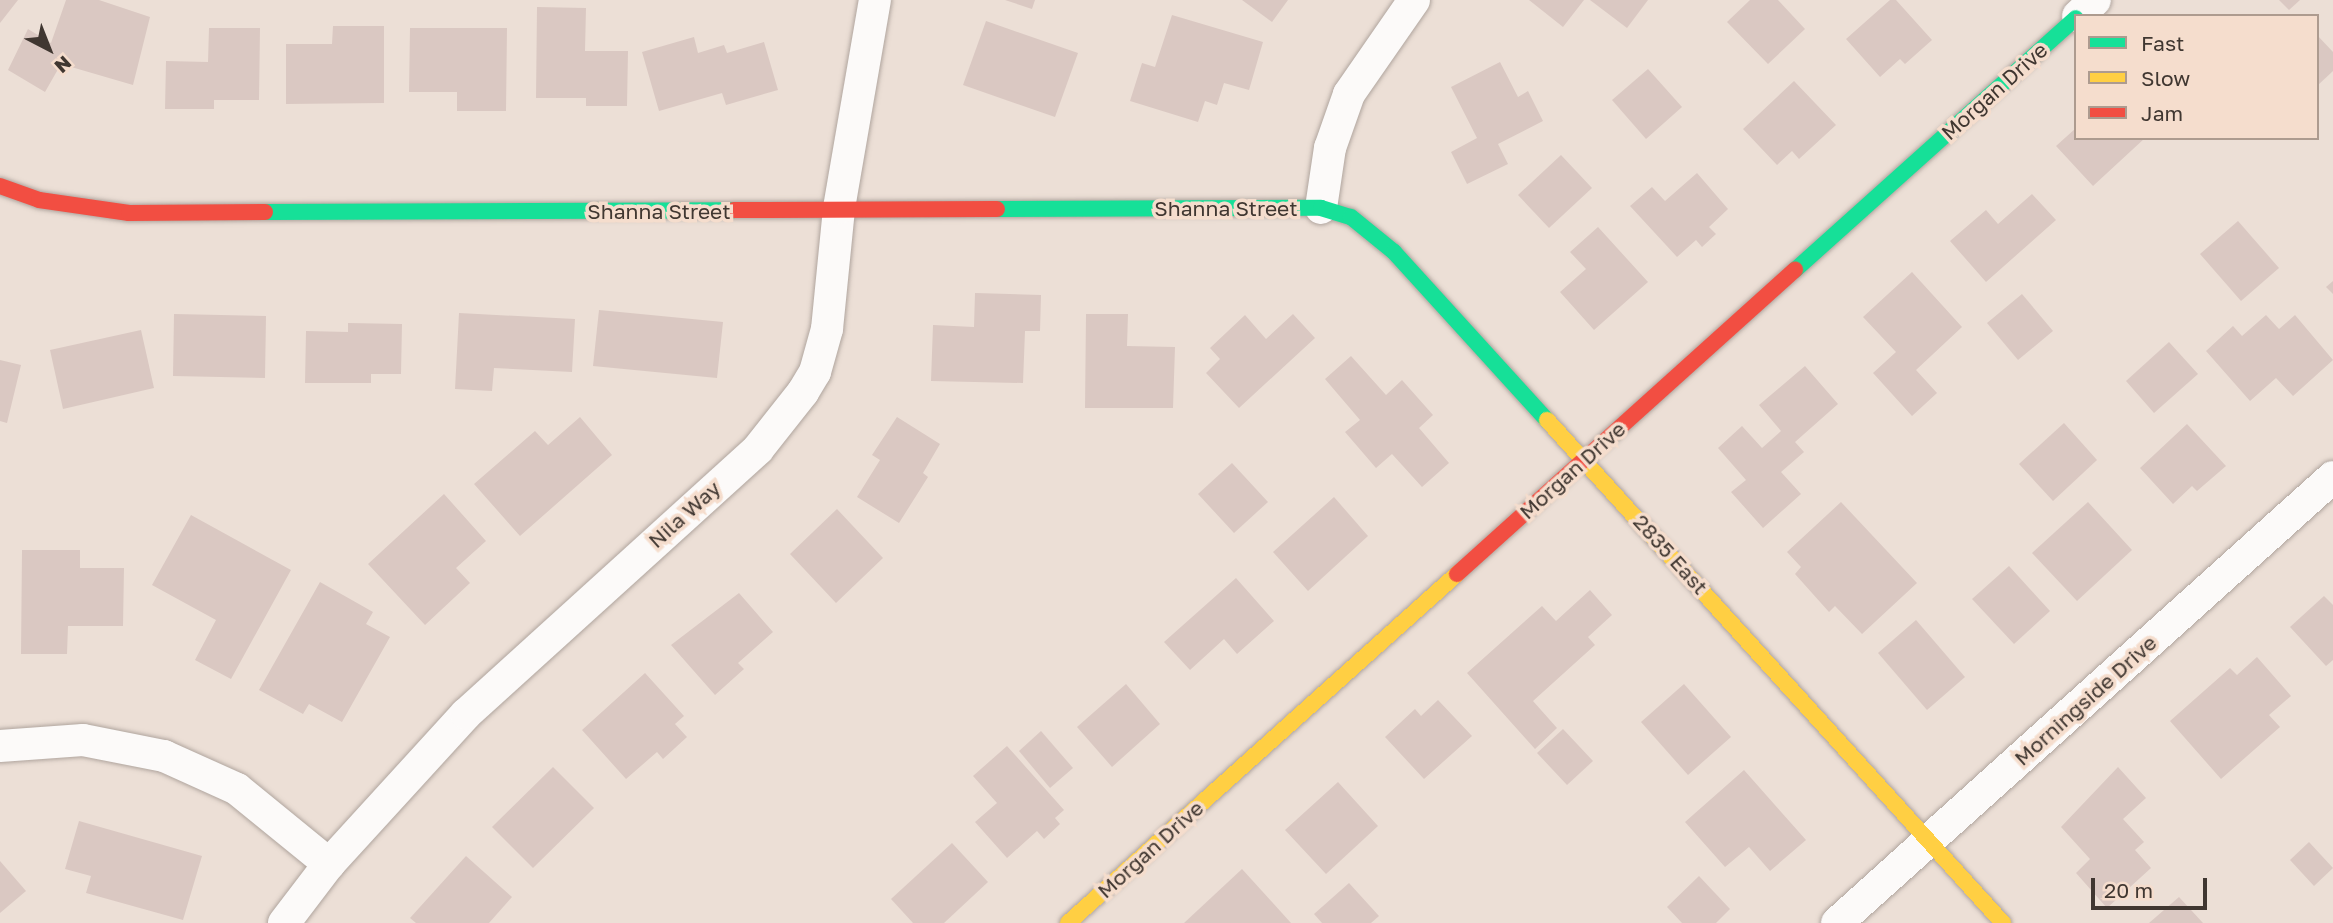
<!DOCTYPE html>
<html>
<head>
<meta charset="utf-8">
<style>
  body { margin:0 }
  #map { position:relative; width:2333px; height:923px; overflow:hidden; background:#ecdfd6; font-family:"Golos Text",sans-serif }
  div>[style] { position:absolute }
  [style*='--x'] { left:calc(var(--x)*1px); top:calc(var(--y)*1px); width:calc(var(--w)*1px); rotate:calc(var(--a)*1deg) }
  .building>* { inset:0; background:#dac8c2 }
  .roads { filter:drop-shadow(0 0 2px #b0a59e) drop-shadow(0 0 2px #b0a59e) }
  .street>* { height:32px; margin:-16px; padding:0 16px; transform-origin:16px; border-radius:16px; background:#fcfaf9 }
  .fast>* { height:16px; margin:-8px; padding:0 8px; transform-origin:8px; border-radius:8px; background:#16e098 }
  .slow>* { height:16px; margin:-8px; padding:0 8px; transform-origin:8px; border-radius:8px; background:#ffcf43 }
  .jam>* { height:16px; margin:-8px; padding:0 8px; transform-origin:8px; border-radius:8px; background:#f24e42 }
  span { translate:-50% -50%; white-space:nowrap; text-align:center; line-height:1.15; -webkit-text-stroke:7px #f5ddcd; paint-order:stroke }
  .street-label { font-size:21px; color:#403731 }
  .legend { position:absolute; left:2074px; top:14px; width:245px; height:126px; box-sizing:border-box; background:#f5ddcd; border:2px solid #ad9b8f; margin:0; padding:9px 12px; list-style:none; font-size:21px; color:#403731 }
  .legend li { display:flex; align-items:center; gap:14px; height:35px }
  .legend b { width:35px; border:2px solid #ad9b8f }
  .north { position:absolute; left:14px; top:14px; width:70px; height:70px; -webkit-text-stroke:5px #f5ddcd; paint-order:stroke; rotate:138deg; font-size:19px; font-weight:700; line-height:28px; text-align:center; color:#403731 }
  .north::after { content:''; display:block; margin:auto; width:24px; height:32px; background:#403731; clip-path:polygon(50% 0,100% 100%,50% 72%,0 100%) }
  .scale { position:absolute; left:2091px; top:878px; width:116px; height:32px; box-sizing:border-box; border:4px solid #403731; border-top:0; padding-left:9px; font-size:21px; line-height:24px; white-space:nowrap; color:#403731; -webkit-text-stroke:5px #f5ddcd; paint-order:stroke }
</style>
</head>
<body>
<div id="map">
  <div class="building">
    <div style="clip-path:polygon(0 0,18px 0,0 23px)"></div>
    <div style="clip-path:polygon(66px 0,99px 0,150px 17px,133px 85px,61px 64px,45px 92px,8px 70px,28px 29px,51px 43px)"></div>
    <div style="clip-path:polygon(1005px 0,1035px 0,1032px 9px)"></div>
    <div style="clip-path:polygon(1242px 0,1288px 0,1272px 22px)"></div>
    <div style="clip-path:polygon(1529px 0,1584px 0,1563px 27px)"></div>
    <div style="clip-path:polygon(1590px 0,1648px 0,1627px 28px)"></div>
    <div style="clip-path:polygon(1750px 0,1778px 0,1805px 29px,1768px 64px,1727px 22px)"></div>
    <div style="clip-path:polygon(1890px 0,1896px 0,1932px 40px,1905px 64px,1900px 59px,1880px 77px,1846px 39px)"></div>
    <div style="clip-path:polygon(2279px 0,2300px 0,2289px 10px)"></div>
    <div style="clip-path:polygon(537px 7px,586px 8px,585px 51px,628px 51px,627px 106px,586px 106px,586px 98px,536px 98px)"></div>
    <div style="clip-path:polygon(1172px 15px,1263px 42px,1249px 90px,1224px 83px,1217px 105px,1205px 101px,1198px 122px,1130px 101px,1142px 63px,1155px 67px)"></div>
    <div style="clip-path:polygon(986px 21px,1078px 53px,1055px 117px,963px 85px)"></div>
    <div style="clip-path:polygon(333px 26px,384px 26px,384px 103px,286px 104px,286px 44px,332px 44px)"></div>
    <div style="clip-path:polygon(209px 28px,260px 28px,259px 100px,214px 100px,214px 109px,165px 109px,166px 61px,208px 62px)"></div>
    <div style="clip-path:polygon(410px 28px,507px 28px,506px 111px,457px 111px,457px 92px,409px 92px)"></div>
    <div style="clip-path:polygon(2317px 35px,2333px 52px,2333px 71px,2317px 86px)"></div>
    <div style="clip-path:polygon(694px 37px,698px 53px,724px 45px,727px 53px,764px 42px,778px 90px,726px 105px,722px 93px,659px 111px,642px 52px)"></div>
    <div style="clip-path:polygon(1500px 62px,1518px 97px,1528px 91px,1543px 121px,1498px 144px,1508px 164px,1467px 184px,1451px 152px,1477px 138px,1451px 87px)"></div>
    <div style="clip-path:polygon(1648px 69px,1682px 107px,1646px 139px,1612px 100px)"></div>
    <div style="clip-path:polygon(1794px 81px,1836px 125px,1799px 159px,1792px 151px,1777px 165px,1743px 129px)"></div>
    <div style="clip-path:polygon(2076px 128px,2076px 138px,2145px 138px,2093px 186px,2056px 146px)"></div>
    <div style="clip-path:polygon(1561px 155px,1592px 188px,1549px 228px,1518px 195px)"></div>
    <div style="clip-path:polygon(1697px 173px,1728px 209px,1709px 227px,1716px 234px,1702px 247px,1696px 240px,1677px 257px,1630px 206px,1652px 187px,1665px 201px)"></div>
    <div style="clip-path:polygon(2032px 194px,2056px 220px,1986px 282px,1950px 241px,1986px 210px,1998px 224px)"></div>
    <div style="clip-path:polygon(2238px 221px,2279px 268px,2241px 301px,2200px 254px)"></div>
    <div style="clip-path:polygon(1598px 227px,1648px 282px,1594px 330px,1560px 292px,1586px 269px,1570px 252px)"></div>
    <div style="clip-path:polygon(1912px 272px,1962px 327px,1916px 370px,1937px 393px,1912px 416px,1873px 373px,1896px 352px,1863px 317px)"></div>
    <div style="clip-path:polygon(2333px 281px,2333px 294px,2326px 287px)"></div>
    <div style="clip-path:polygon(975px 293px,1041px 295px,1040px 331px,1025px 331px,1023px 383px,931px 381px,933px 325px,974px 327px)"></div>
    <div style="clip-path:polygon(2022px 294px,2053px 331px,2018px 360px,1987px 323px)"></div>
    <div style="clip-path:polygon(599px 310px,723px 322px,717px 378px,593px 366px)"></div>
    <div style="clip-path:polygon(459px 313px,575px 319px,572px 372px,494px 368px,492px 391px,455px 389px)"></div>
    <div style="clip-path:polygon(174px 314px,266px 316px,265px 378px,173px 376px)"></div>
    <div style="clip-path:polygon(1086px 314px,1128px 314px,1127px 346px,1175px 347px,1173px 408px,1085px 408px)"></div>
    <div style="clip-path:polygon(1293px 314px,1315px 338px,1239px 408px,1206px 373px,1220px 359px,1210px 348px,1245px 315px,1266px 339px)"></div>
    <div style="clip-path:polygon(2266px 315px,2279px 329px,2295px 315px,2333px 360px,2293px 396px,2276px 378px,2250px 401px,2206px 351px,2233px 326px,2242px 336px)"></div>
    <div style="clip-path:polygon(348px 323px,402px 324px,401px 374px,371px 374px,371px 383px,305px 383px,306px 331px,348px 332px)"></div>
    <div style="clip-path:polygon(141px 330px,154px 388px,63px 409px,50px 350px)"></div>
    <div style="clip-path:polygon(2169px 342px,2198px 374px,2154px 413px,2126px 381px)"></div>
    <div style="clip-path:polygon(1351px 356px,1386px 395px,1402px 380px,1433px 415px,1419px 428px,1449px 463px,1422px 487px,1392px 454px,1376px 468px,1345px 432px,1360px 420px,1325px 379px)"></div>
    <div style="clip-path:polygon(0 360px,21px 365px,7px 423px,0 421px)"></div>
    <div style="clip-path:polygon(1805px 366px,1838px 404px,1795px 442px,1804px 452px,1781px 472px,1801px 494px,1763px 528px,1731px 492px,1746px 480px,1718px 448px,1742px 426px,1762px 448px,1781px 431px,1759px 405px)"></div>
    <div style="clip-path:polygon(580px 417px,612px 455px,520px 536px,474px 484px,535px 431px,548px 445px)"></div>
    <div style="clip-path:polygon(897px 417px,940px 444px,923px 473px,928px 477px,899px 523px,857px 497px,880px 460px,872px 455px)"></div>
    <div style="clip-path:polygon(2064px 423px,2097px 460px,2053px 501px,2019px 464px)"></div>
    <div style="clip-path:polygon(2187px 424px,2226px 466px,2197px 491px,2192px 486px,2173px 504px,2140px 468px)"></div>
    <div style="clip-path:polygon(1232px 463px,1268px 502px,1234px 533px,1198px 494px)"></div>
    <div style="clip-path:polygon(444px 494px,486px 541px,456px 568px,470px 583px,425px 625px,368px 564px)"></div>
    <div style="clip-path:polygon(1334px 497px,1368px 536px,1308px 591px,1273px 552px)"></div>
    <div style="clip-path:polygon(1841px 502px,1917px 583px,1862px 634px,1835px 606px,1829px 612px,1795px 574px,1801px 567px,1787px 552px)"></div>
    <div style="clip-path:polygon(2088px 502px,2132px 550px,2077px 601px,2032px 553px)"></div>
    <div style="clip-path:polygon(837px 509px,883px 558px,836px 603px,790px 554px)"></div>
    <div style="clip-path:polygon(191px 515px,291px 570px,231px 679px,195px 660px,216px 620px,152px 585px)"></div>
    <div style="clip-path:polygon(22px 550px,80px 550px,80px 568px,124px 568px,123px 626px,68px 626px,67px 654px,21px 654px)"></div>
    <div style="clip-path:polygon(2009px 566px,2050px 611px,2014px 644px,1972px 599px)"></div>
    <div style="clip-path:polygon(1236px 578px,1274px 621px,1237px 654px,1224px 639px,1190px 670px,1164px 642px)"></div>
    <div style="clip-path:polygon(320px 582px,373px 612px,366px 624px,390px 637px,342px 722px,309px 704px,303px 714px,259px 690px)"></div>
    <div style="clip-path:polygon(1590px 590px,1612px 615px,1588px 637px,1595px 645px,1533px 701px,1557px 728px,1535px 749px,1467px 673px,1542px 606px,1556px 621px)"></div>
    <div style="clip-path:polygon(739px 593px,773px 632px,738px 663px,744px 669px,715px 695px,671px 645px)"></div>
    <div style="clip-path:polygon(2324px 596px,2333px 605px,2333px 660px,2326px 666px,2290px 627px)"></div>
    <div style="clip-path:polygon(1916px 620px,1965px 677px,1927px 710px,1878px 653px)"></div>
    <div style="clip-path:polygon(2257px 657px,2291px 696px,2269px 715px,2280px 727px,2221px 779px,2170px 721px,2230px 668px,2237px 675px)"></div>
    <div style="clip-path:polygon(645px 673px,684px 716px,675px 724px,687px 737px,663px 759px,657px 752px,626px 779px,582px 730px)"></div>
    <div style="clip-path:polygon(1126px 684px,1160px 724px,1112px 767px,1077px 727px)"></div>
    <div style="clip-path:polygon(1684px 684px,1731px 737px,1688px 775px,1641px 722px)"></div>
    <div style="clip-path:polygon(1438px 700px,1472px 736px,1424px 779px,1385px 737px,1415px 709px,1421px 716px)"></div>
    <div style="clip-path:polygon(1563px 729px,1593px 761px,1567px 785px,1537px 753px)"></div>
    <div style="clip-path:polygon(1041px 731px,1073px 768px,1050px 788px,1019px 751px)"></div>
    <div style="clip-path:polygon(1007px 746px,1064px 810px,1055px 818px,1060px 824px,1044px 839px,1037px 831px,1007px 858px,975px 822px,997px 803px,973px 776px)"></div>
    <div style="clip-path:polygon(553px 767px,594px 808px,533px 868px,492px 827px)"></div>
    <div style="clip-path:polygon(2118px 767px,2146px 798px,2123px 819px,2144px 842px,2135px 850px,2151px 868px,2107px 908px,2076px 873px,2090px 859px,2061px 827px)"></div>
    <div style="clip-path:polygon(1744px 770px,1806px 840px,1770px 871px,1749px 847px,1725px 867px,1685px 822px)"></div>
    <div style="clip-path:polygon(1338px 782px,1378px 826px,1326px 874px,1285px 830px)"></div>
    <div style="clip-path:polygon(79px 821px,202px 856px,183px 920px,86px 893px,91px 876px,65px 869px)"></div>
    <div style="clip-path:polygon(2309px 842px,2333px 868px,2314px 886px,2290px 860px)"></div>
    <div style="clip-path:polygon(952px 843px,988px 882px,944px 923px,913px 923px,891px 899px)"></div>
    <div style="clip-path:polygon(466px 856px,512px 897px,489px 923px,416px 923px,410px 918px)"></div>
    <div style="clip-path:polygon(0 861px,26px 891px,0 913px)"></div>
    <div style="clip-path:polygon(1242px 869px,1291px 923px,1184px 923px)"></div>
    <div style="clip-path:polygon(1699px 876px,1730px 909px,1716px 923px,1682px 923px,1667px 907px)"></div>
    <div style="clip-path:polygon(1349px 883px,1379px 916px,1371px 923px,1322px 923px,1314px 914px)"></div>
    <div style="clip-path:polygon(2179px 897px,2203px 923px,2149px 923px)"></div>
  </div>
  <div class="roads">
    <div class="street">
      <div style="--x:2078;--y:16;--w:23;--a:-43"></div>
      <div style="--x:1321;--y:208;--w:61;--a:-81.5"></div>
      <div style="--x:1330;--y:148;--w:57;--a:-70.6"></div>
      <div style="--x:1349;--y:94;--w:114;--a:-55.3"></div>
      <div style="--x:0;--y:746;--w:83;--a:-4.1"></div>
      <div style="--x:83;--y:740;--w:83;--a:11.2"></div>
      <div style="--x:164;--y:756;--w:80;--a:24.3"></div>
      <div style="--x:237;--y:789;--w:119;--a:39.2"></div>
      <div style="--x:284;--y:923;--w:74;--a:-52.7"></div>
      <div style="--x:329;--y:864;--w:203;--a:-47.6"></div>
      <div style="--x:466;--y:714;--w:394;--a:-42.2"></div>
      <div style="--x:758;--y:449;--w:73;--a:-51.7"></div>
      <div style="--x:803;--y:392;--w:23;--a:-59"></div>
      <div style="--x:815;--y:372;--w:45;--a:-74.4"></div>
      <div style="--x:827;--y:329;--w:122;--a:-84.3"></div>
      <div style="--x:839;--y:208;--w:211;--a:-80.2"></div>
      <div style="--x:1837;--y:923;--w:667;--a:-41.96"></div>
    </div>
    <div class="fast">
      <div style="--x:997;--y:209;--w:324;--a:-0.2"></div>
      <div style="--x:1321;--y:208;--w:31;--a:17"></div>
      <div style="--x:1351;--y:217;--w:55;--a:39.1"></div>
      <div style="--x:1394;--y:252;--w:227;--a:47.7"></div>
      <div style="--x:265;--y:212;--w:469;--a:-0.2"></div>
      <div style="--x:1795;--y:270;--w:377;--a:-41.9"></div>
    </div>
    <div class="slow">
      <div style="--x:1547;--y:420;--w:679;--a:47.81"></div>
      <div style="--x:1068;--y:923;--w:523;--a:-41.9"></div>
    </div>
    <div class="jam">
      <div style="--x:0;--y:186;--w:41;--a:19.7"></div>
      <div style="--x:39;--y:200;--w:91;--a:8.2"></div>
      <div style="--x:129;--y:213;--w:136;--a:-0.4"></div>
      <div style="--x:734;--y:210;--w:263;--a:-0.2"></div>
      <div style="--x:1457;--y:574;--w:455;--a:-42"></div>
    </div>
  </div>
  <div class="street-label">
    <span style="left:1994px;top:91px;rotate:-42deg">Morgan Drive</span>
    <span style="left:1226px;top:208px">Shanna Street</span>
    <span style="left:659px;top:211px">Shanna Street</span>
    <span style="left:1572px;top:470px;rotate:-42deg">Morgan Drive</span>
    <span style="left:684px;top:514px;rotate:-42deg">Nila Way</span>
    <span style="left:1671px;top:554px;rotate:48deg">2835 East</span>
    <span style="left:2085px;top:700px;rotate:-42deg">Morningside Drive</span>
    <span style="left:1150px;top:849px;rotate:-42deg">Morgan Drive</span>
  </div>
  <ul class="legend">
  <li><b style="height:9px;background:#16e098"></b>Fast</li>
  <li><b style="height:9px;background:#ffcf43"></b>Slow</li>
  <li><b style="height:9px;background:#f24e42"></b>Jam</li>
  </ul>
  <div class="north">N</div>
  <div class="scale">20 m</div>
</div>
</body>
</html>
